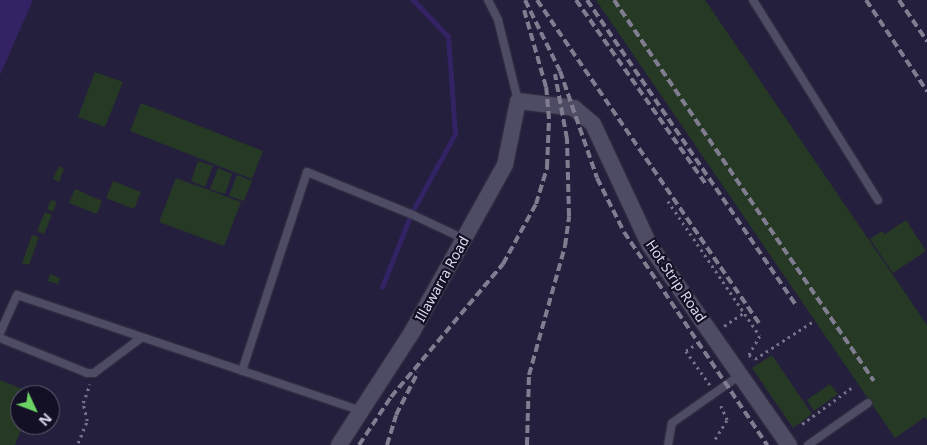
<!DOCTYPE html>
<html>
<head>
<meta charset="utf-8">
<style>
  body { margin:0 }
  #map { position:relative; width:927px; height:445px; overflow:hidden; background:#1c182f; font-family:"Noto Sans",sans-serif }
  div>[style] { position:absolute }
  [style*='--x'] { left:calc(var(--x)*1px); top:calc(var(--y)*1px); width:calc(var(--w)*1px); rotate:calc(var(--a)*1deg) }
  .built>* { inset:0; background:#241f3c }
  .water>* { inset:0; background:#332365 }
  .stream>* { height:4.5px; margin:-2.25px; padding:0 2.25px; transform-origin:2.25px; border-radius:2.25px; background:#332365 }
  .building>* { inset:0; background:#263924 }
  .path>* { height:2.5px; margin-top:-1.25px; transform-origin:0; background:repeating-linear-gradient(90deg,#757387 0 2.5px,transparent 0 6.5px) }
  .roads { filter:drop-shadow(0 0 1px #363345) drop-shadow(0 0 1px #363345) }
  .service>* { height:8px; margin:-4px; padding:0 4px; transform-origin:4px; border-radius:4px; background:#4e4b65 }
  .minor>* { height:16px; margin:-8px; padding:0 8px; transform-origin:8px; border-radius:8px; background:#4e4b65 }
  .rail>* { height:4px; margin-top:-2px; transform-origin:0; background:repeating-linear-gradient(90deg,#807d91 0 8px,transparent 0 12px) }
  span { translate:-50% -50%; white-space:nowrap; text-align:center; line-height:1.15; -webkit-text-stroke:4.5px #130f25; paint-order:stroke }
  .street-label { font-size:14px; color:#dbdaea }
  .north { position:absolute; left:10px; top:385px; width:50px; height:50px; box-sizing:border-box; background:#130f25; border:1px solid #636074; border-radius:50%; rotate:133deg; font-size:14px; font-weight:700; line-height:20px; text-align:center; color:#dbdaea }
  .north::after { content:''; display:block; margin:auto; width:18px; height:22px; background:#6bd363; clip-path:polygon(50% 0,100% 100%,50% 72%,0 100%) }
</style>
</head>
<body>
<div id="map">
  <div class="built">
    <div style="clip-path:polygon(evenodd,0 0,927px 0,927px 445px,0 445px,0 0,20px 395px,50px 395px,50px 425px,20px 425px,20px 395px)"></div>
  </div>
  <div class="water">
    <div style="clip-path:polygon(0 0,33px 0,0 75px)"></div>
  </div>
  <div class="stream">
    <div style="--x:382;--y:287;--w:79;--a:-68.3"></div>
    <div style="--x:411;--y:214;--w:91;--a:-61.2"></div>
    <div style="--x:455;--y:134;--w:97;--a:-94.1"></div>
    <div style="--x:448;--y:37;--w:51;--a:-133.4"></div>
  </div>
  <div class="building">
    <div style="clip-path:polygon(596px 0,705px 0,927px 325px,927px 420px,925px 417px,895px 438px)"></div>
    <div style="clip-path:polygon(95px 72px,123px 82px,105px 127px,78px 117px)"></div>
    <div style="clip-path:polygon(141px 103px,263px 151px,252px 179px,130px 131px)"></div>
    <div style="clip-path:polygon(198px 161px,213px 166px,205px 187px,191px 181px)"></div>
    <div style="clip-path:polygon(59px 166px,64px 169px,59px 182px,53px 179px)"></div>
    <div style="clip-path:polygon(218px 168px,232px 174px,225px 194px,210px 189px)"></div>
    <div style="clip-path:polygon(237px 175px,252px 181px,244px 201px,229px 196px)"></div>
    <div style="clip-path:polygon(176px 178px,241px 202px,224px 246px,159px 222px)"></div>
    <div style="clip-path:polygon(113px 181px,141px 192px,134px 209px,106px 198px)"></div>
    <div style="clip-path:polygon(75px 189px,102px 201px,97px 214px,69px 203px)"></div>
    <div style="clip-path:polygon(51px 200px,57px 202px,53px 212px,47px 209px)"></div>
    <div style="clip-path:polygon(45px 212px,52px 215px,44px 234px,37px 231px)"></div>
    <div style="clip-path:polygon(906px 220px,926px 251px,893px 273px,870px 239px,882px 231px,885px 234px)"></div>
    <div style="clip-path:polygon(32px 235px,39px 237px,29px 265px,22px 263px)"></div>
    <div style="clip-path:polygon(50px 274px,60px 278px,58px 284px,48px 281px)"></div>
    <div style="clip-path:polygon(772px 355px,812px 414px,793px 428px,752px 368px)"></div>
    <div style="clip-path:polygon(0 380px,38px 395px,20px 395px,20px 425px,23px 425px,15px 445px,0 445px)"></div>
    <div style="clip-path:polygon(830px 384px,838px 394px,814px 411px,807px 400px)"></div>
  </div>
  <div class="path">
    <div style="--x:668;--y:201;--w:163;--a:55.7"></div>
    <div style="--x:760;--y:336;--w:22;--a:120"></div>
    <div style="--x:749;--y:355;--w:7;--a:34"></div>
    <div style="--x:755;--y:359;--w:68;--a:-33"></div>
    <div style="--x:724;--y:326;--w:25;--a:-34"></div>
    <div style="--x:699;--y:343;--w:15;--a:148"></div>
    <div style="--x:686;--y:351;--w:42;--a:54.8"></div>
    <div style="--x:802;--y:424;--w:64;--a:-36.2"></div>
    <div style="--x:715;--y:439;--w:22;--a:-58"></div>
    <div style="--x:727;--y:420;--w:19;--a:-115"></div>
    <div style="--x:78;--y:443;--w:24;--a:-68"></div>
    <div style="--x:87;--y:421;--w:18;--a:-103"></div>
    <div style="--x:83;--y:403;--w:20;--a:-70"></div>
  </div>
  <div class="roads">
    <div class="service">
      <div style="--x:488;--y:0;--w:22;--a:63"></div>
      <div style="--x:498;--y:20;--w:83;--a:76.1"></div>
      <div style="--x:753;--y:0;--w:236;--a:58"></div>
      <div style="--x:0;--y:333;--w:42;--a:-65.9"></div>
      <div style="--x:17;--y:295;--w:363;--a:18.6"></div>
      <div style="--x:0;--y:338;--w:94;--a:21.9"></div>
      <div style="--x:87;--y:373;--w:7;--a:0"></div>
      <div style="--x:94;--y:373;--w:59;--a:-36.7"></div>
      <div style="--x:242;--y:371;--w:209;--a:-71.9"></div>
      <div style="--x:307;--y:172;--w:112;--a:22"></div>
      <div style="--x:411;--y:214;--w:59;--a:25.3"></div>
      <div style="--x:668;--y:445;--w:22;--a:-80"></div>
      <div style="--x:672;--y:423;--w:83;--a:-35.2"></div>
      <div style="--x:808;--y:445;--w:73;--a:-35"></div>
    </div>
    <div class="minor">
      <div style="--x:339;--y:445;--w:135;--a:-57.1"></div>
      <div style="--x:412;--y:332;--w:191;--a:-60.9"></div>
      <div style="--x:505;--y:165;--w:65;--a:-78.5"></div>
      <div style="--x:518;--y:101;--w:56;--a:7.1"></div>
      <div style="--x:574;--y:108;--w:25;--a:40"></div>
      <div style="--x:593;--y:124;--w:135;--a:65"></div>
      <div style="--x:650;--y:246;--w:243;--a:55.1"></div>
    </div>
  </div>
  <div class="rail">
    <div style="--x:525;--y:0;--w:79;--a:63.8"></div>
    <div style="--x:560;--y:71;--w:113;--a:70.9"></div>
    <div style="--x:597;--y:178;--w:60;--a:63.4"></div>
    <div style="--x:624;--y:232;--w:257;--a:56.1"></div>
    <div style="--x:537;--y:0;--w:392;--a:55.5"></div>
    <div style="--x:576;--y:0;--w:228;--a:54.8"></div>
    <div style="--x:587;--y:0;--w:372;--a:55.6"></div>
    <div style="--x:614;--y:0;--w:461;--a:55.7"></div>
    <div style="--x:866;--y:0;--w:110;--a:56.2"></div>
    <div style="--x:899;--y:0;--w:50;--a:55.7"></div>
    <div style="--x:359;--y:445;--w:58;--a:-56.3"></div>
    <div style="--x:391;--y:397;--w:174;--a:-49.9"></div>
    <div style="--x:503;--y:264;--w:68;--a:-61.2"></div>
    <div style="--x:536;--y:204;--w:39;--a:-73"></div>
    <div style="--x:547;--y:167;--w:48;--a:-87.6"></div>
    <div style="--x:549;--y:119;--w:32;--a:-95"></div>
    <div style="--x:546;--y:87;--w:80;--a:-105.9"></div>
    <div style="--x:387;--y:445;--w:31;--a:-73"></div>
    <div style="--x:396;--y:415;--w:48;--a:-62.9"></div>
    <div style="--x:527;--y:445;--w:70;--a:-88.4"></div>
    <div style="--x:529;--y:375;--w:134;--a:-74.4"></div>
    <div style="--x:565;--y:246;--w:30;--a:-82"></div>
    <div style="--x:569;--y:216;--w:77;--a:-91.5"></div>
    <div style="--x:567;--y:139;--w:66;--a:-100.5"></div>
  </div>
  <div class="street-label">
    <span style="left:442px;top:279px;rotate:-61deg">Illawarra Road</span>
    <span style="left:676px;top:281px;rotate:56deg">Hot Strip Road</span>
  </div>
  <div class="north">N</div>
</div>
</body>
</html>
